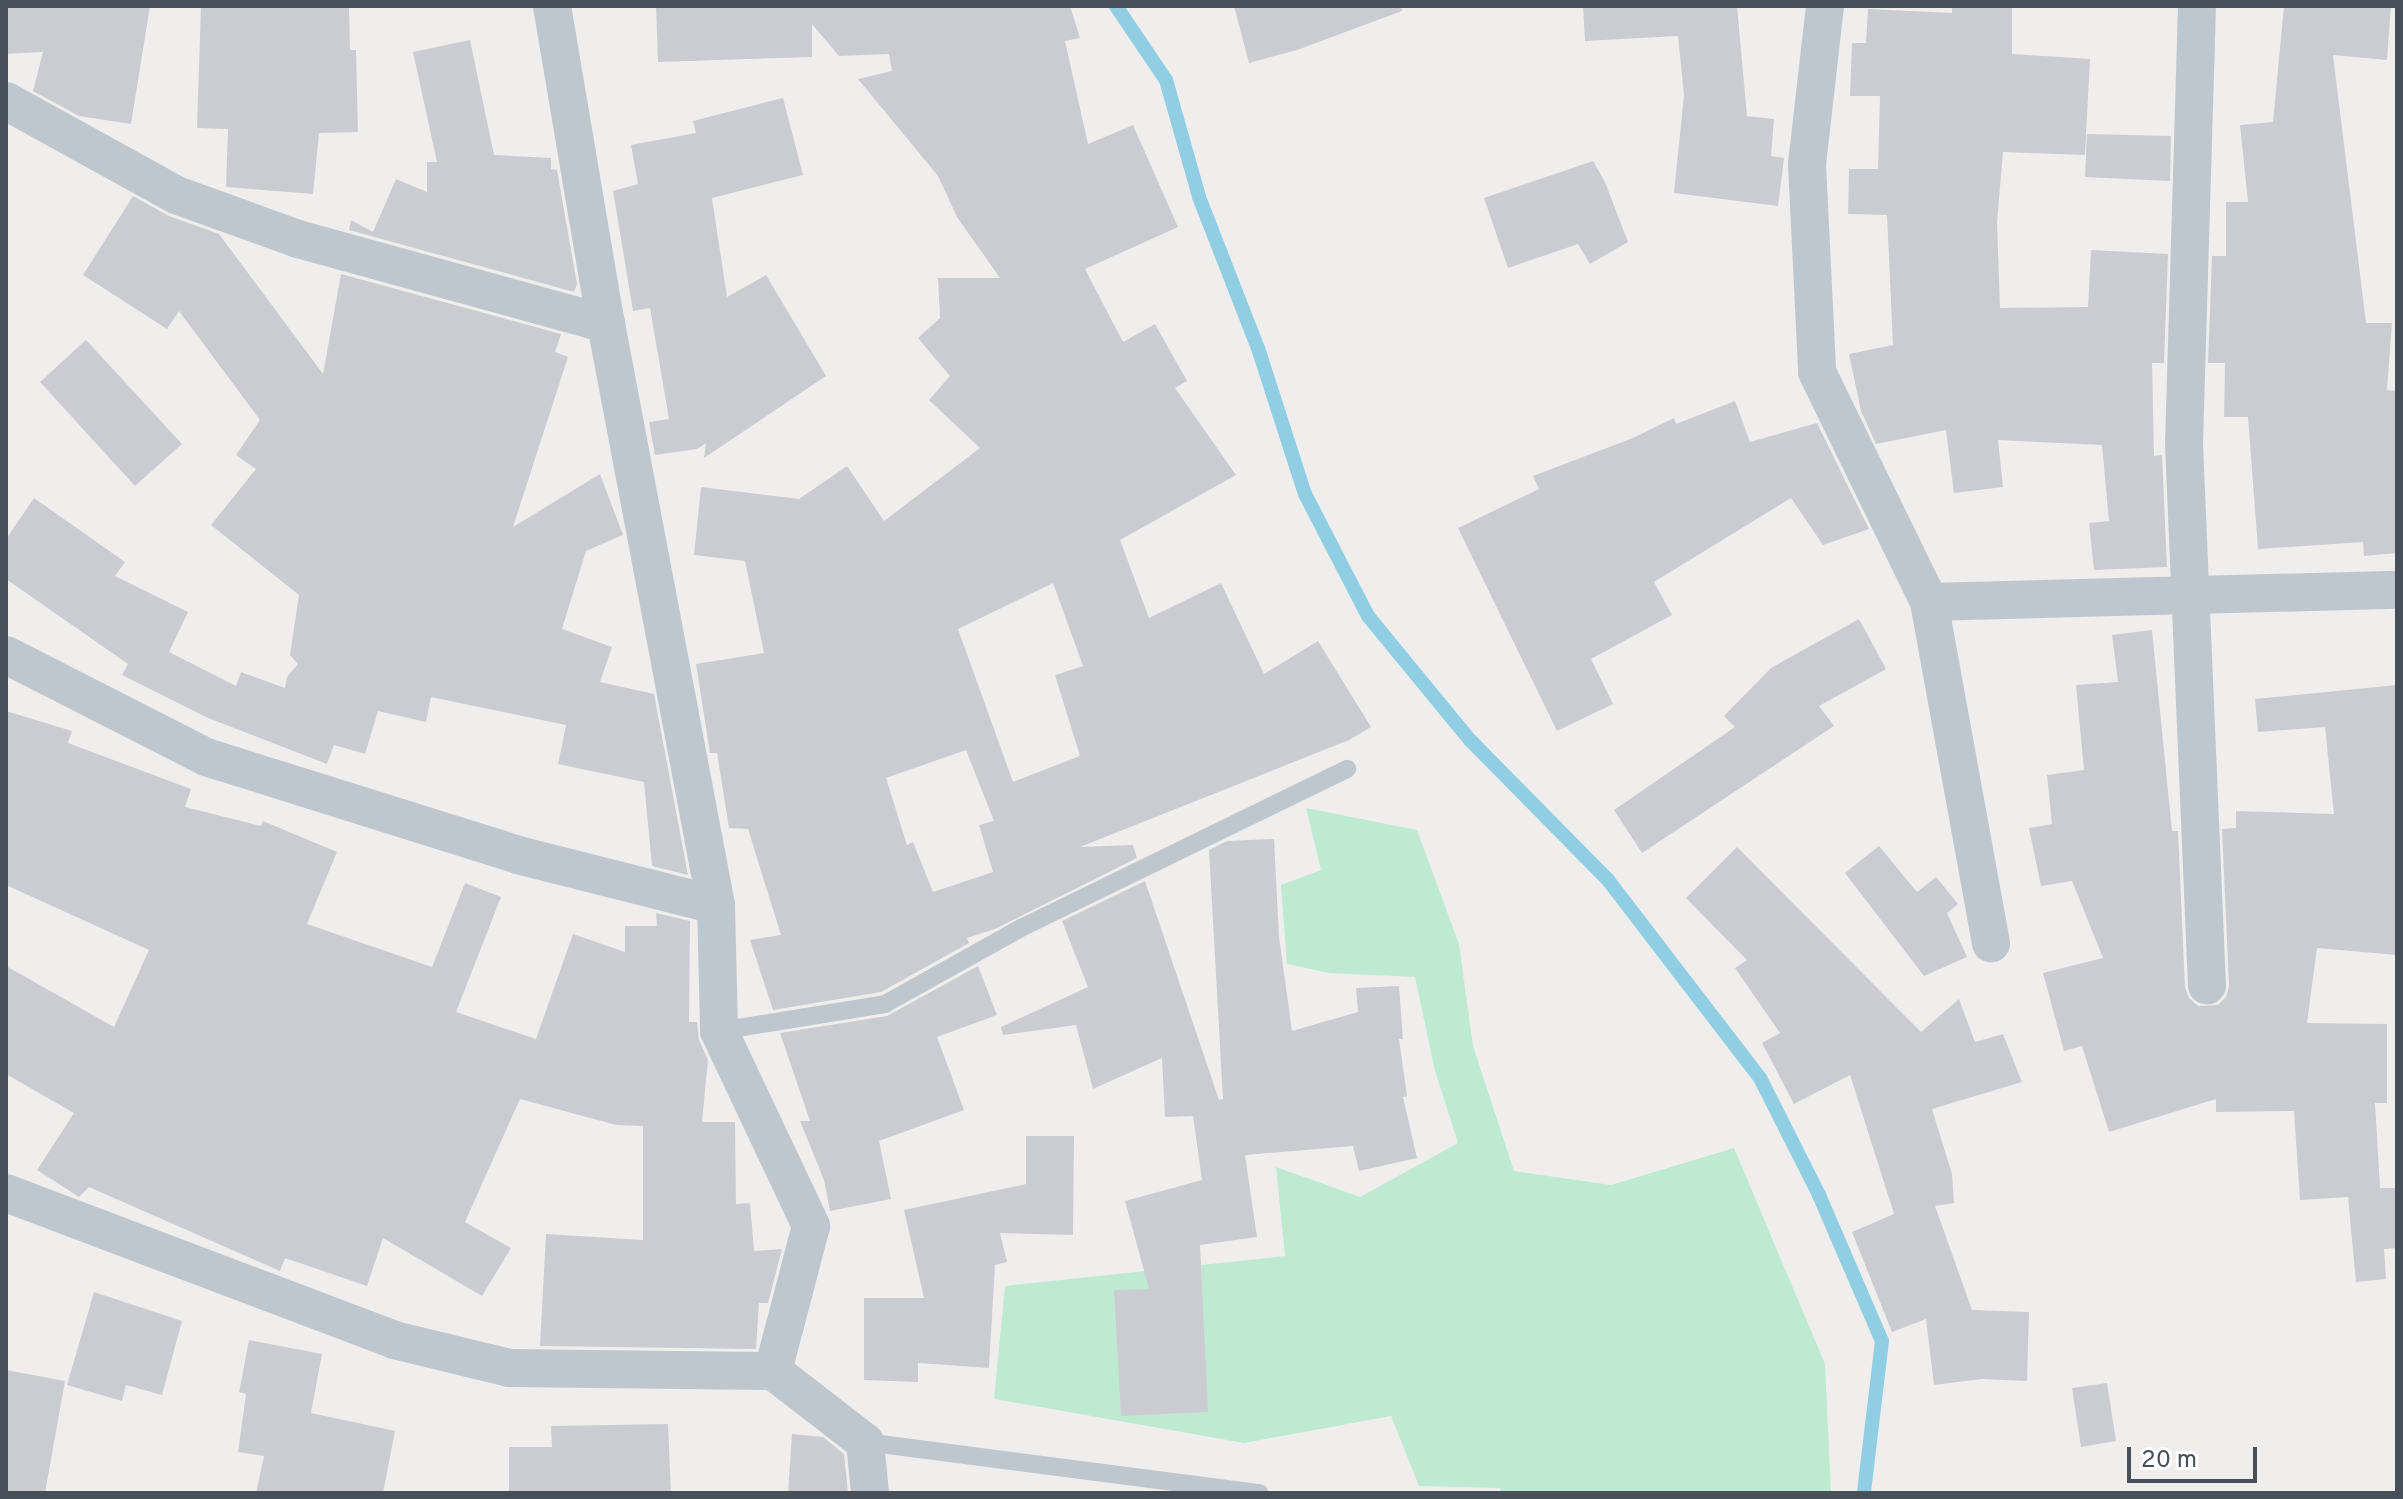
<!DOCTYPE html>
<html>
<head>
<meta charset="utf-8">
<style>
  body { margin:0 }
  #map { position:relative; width:2403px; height:1499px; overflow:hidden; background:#f0eeed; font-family:Overpass,sans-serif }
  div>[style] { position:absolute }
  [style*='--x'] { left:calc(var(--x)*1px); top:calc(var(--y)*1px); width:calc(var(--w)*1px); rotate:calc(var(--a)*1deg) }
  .green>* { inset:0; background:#bfead2 }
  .stream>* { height:14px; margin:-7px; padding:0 7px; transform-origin:7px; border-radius:7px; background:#90cee3 }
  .building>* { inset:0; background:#cbccd2 }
  .service>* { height:18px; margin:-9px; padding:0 9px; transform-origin:9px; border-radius:9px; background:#bfc7ce }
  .minor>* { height:38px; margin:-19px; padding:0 19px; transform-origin:19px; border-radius:19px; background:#bfc7ce }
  span { translate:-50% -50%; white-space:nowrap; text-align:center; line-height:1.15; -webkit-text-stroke:8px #fff; paint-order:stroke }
  .frame { position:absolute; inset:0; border:8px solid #475059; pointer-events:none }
  .scale { position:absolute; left:2127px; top:1447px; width:130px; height:36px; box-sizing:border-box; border:4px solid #475059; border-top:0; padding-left:10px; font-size:24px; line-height:28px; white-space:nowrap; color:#475059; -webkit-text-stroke:6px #fff; paint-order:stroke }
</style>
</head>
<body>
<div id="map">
  <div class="green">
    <div style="clip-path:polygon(1306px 808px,1417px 830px,1459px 944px,1473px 1046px,1514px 1171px,1611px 1185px,1734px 1148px,1825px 1364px,1831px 1493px,1501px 1493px,1500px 1488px,1419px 1486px,1391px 1416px,1244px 1443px,994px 1399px,1005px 1286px,1285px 1256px,1276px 1167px,1360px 1197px,1458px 1143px,1435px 1071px,1415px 977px,1329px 973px,1287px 964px,1281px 885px,1321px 870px)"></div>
  </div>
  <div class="stream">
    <div style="--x:1116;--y:6;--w:89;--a:56"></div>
    <div style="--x:1166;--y:80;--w:122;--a:74.2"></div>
    <div style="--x:1199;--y:197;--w:162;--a:68.7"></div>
    <div style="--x:1258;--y:348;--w:153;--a:72.2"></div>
    <div style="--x:1305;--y:494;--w:137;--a:62.7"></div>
    <div style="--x:1368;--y:616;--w:161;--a:50.6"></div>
    <div style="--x:1470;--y:740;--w:197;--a:45.4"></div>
    <div style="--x:1608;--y:880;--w:250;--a:52.5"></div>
    <div style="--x:1760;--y:1078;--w:131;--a:63.2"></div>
    <div style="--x:1819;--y:1195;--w:159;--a:66.7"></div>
    <div style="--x:1882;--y:1341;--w:153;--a:96.8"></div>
  </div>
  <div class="building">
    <div style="clip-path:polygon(6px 6px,150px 6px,131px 124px,79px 116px,33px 91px,43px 52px,6px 54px)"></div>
    <div style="clip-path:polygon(201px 6px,349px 6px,350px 50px,356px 50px,358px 132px,319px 133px,313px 194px,226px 187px,228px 129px,197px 128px)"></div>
    <div style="clip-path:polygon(evenodd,656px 6px,1070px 6px,1080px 38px,1065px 41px,1088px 144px,1133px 125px,1178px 227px,1085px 269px,1123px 342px,1155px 324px,1187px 381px,1175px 388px,1236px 475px,1120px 540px,1149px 618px,1221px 583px,1264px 674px,1318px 641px,1371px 727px,1349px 740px,1080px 847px,1133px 845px,1137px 858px,995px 929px,967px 938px,969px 943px,881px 992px,773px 1010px,750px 940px,781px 935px,748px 829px,729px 828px,717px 753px,710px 753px,696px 664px,764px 653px,745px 561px,694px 555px,701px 487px,799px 499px,847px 466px,884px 521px,980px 448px,929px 400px,950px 376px,918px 338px,940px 318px,938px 278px,1000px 278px,957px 217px,938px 176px,858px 79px,892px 71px,889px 54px,839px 56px,812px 24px,812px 57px,658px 62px,656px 6px,1053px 583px,1083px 666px,1055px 675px,1080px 756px,1013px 782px,958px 629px,1053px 583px,656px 6px,966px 750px,994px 821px,979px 825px,993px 872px,933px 892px,913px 842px,907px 845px,886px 778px,966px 750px)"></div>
    <div style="clip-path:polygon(1234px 6px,1401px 6px,1402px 11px,1297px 50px,1249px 63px)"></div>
    <div style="clip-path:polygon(1583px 6px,1737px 6px,1747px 116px,1774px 119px,1771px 156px,1784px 158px,1778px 206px,1674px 193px,1684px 95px,1678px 36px,1585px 41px)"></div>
    <div style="clip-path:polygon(1952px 6px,2012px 6px,2012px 54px,2090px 59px,2085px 155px,2003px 152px,1997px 223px,2000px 308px,2088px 307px,2091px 250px,2168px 254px,2164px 363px,2152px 363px,2154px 456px,2162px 455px,2167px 567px,2094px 570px,2089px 523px,2109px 521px,2102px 445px,1998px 440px,2003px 487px,1954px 493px,1946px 430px,1876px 444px,1861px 411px,1849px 354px,1893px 345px,1887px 215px,1848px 214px,1849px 169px,1878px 169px,1880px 96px,1850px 96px,1852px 43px,1866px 43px,1868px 9px,1952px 13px)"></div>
    <div style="clip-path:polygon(2284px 6px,2391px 6px,2387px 60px,2333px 55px,2366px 323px,2392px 323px,2387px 390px,2397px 391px,2397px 553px,2364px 556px,2363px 542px,2258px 549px,2248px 417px,2224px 417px,2225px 363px,2208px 363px,2212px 256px,2226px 256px,2226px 202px,2248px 202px,2240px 125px,2273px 122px)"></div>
    <div style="clip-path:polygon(470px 40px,494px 155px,551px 158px,551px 169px,557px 170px,577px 284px,574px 292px,349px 230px,351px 220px,373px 232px,396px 179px,427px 192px,427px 162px,437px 162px,413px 52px)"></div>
    <div style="clip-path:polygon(783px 98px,803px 175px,712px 198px,727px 297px,766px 275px,826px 376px,704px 458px,706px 443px,697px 449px,655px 455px,649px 422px,669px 419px,650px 308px,633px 311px,613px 191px,638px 184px,631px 145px,696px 133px,693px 121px)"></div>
    <div style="clip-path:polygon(2087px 134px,2171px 136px,2170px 181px,2085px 177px)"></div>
    <div style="clip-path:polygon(1593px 161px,1605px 182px,1628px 242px,1590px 264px,1578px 244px,1508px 268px,1484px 198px)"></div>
    <div style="clip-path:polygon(133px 196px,169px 216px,219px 234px,323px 374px,341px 274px,561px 334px,555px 352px,568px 357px,513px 527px,600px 474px,623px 535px,586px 551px,562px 629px,612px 647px,600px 682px,654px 694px,688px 875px,652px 866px,644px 782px,558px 764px,566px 725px,431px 697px,426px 722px,378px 711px,365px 754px,334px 745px,327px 764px,208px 718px,122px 675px,128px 664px,6px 579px,6px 539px,34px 498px,125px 562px,115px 576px,188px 612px,169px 652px,236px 686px,241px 672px,285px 688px,287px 677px,298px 664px,290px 655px,299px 595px,211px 525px,256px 469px,236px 455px,260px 420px,179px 311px,167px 329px,83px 275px)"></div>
    <div style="clip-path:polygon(86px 340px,182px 444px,135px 486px,40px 382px)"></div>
    <div style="clip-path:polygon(1735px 401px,1750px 442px,1817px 423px,1869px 529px,1823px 545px,1791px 498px,1654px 582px,1672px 615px,1591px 659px,1613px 704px,1557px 731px,1458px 528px,1539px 489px,1533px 476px,1633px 438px,1674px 418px,1676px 424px)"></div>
    <div style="clip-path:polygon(1859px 619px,1886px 669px,1819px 706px,1834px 726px,1642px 853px,1614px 810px,1735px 727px,1724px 716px,1771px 668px)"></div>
    <div style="clip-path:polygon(2152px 630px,2172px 831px,2178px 831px,2185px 987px,2189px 998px,2198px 1006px,2218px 1005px,2226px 997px,2229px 986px,2222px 829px,2236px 828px,2236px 811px,2334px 814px,2325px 727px,2258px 732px,2255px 699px,2397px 685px,2397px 955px,2317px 948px,2307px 1023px,2387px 1024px,2387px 1103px,2375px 1103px,2380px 1188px,2397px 1188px,2397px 1248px,2384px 1249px,2386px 1279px,2356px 1282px,2348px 1197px,2300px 1200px,2294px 1111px,2216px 1112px,2216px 1099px,2109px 1132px,2082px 1046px,2064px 1051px,2043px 973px,2103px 958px,2072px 881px,2041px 886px,2029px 828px,2052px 824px,2047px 775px,2084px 770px,2076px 685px,2118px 682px,2112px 635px)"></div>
    <div style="clip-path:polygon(6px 711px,72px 731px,68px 743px,191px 789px,185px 807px,261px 826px,263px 821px,337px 852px,307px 924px,432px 967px,465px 883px,501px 897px,456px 1012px,536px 1039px,573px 934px,625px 952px,625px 926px,657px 926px,656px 913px,690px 921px,689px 1022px,697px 1022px,699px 1040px,708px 1060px,702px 1122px,735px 1122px,736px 1204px,750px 1203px,754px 1251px,782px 1249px,768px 1303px,759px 1303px,756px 1349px,540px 1346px,546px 1234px,643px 1240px,643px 1126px,616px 1125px,520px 1099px,465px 1222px,511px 1248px,482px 1296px,383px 1238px,367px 1286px,285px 1258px,280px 1271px,89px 1187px,79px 1197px,37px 1170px,74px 1113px,6px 1074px,6px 966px,114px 1027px,149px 950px,6px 885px)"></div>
    <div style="clip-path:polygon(1274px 839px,1279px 937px,1292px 1031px,1358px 1012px,1356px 988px,1399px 986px,1403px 1039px,1399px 1039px,1407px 1096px,1403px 1097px,1417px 1158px,1359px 1171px,1353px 1146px,1245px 1155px,1257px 1237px,1200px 1245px,1208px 1412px,1121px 1416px,1114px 1290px,1149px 1289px,1125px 1201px,1202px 1180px,1193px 1116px,1165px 1117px,1162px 1058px,1093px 1089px,1076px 1025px,1003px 1035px,1001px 1027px,1088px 987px,1062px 921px,1145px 881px,1219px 1100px,1223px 1099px,1209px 850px,1227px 841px)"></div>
    <div style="clip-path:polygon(1879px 846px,1917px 892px,1936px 877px,1958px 904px,1947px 913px,1967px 957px,1924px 976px,1845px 873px)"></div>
    <div style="clip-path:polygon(1737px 847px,1921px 1032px,1959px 999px,1975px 1042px,2003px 1034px,2022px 1082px,1932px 1109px,1952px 1174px,1954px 1203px,1935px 1206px,1972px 1310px,2029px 1312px,2027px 1381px,1982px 1379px,1934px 1385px,1926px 1319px,1892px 1332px,1852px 1232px,1894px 1214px,1850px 1075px,1794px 1104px,1762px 1043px,1780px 1033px,1735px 968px,1747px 960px,1686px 898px)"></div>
    <div style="clip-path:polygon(978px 966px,997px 1015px,937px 1037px,964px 1110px,879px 1141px,891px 1199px,830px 1211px,824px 1180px,800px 1121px,810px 1121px,780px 1033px,887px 1016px)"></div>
    <div style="clip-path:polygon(1026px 1136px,1074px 1136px,1073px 1235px,1000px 1233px,1007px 1262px,995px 1265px,989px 1368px,918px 1363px,918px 1382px,864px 1380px,864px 1298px,924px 1298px,904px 1210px,1026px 1184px)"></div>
    <div style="clip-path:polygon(94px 1292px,182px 1321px,162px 1395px,126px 1385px,122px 1401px,67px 1385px)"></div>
    <div style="clip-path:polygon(249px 1340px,322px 1354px,311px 1413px,395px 1431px,383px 1493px,256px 1493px,264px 1456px,238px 1452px,246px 1394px,239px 1392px)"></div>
    <div style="clip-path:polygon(6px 1370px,65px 1381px,45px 1493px,6px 1493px)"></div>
    <div style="clip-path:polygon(2107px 1383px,2116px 1441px,2081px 1447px,2072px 1388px)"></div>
    <div style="clip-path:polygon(668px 1424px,671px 1493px,509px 1492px,509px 1447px,552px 1447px,551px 1426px)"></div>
    <div style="clip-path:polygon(792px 1434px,823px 1437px,844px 1454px,848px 1493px,788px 1493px)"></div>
  </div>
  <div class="service">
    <div style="--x:719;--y:1031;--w:168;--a:-9.2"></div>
    <div style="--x:885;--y:1004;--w:156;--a:-29.2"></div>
    <div style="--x:1021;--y:928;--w:363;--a:-26"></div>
    <div style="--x:865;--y:1442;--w:398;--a:7.4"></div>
  </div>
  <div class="minor">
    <div style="--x:552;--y:6;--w:323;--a:80.4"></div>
    <div style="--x:606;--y:324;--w:591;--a:79.28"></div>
    <div style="--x:716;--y:905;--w:126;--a:88.6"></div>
    <div style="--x:719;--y:1031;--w:216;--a:64.7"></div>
    <div style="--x:811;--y:1226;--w:150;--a:104.7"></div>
    <div style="--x:773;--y:1371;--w:116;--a:37.7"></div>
    <div style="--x:865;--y:1442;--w:51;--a:84.4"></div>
    <div style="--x:1825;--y:6;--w:159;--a:96.5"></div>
    <div style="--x:1807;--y:164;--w:208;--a:87.2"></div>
    <div style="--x:1817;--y:372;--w:256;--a:64"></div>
    <div style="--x:1929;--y:602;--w:347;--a:79.7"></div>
    <div style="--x:2197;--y:6;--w:438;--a:91.7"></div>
    <div style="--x:2184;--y:444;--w:542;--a:87.57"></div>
    <div style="--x:6;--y:101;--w:194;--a:28.9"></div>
    <div style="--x:176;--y:195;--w:130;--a:19.8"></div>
    <div style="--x:298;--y:239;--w:320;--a:15.4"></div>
    <div style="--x:1929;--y:602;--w:468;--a:-1.5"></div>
    <div style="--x:6;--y:655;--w:225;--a:27"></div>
    <div style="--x:206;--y:757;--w:327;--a:17.4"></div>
    <div style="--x:518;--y:855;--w:204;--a:14.2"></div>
    <div style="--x:6;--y:1193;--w:415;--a:20.7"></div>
    <div style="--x:394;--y:1340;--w:119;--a:13.6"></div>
    <div style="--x:510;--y:1368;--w:263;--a:0.7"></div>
  </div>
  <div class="frame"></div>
  <div class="scale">20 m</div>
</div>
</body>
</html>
